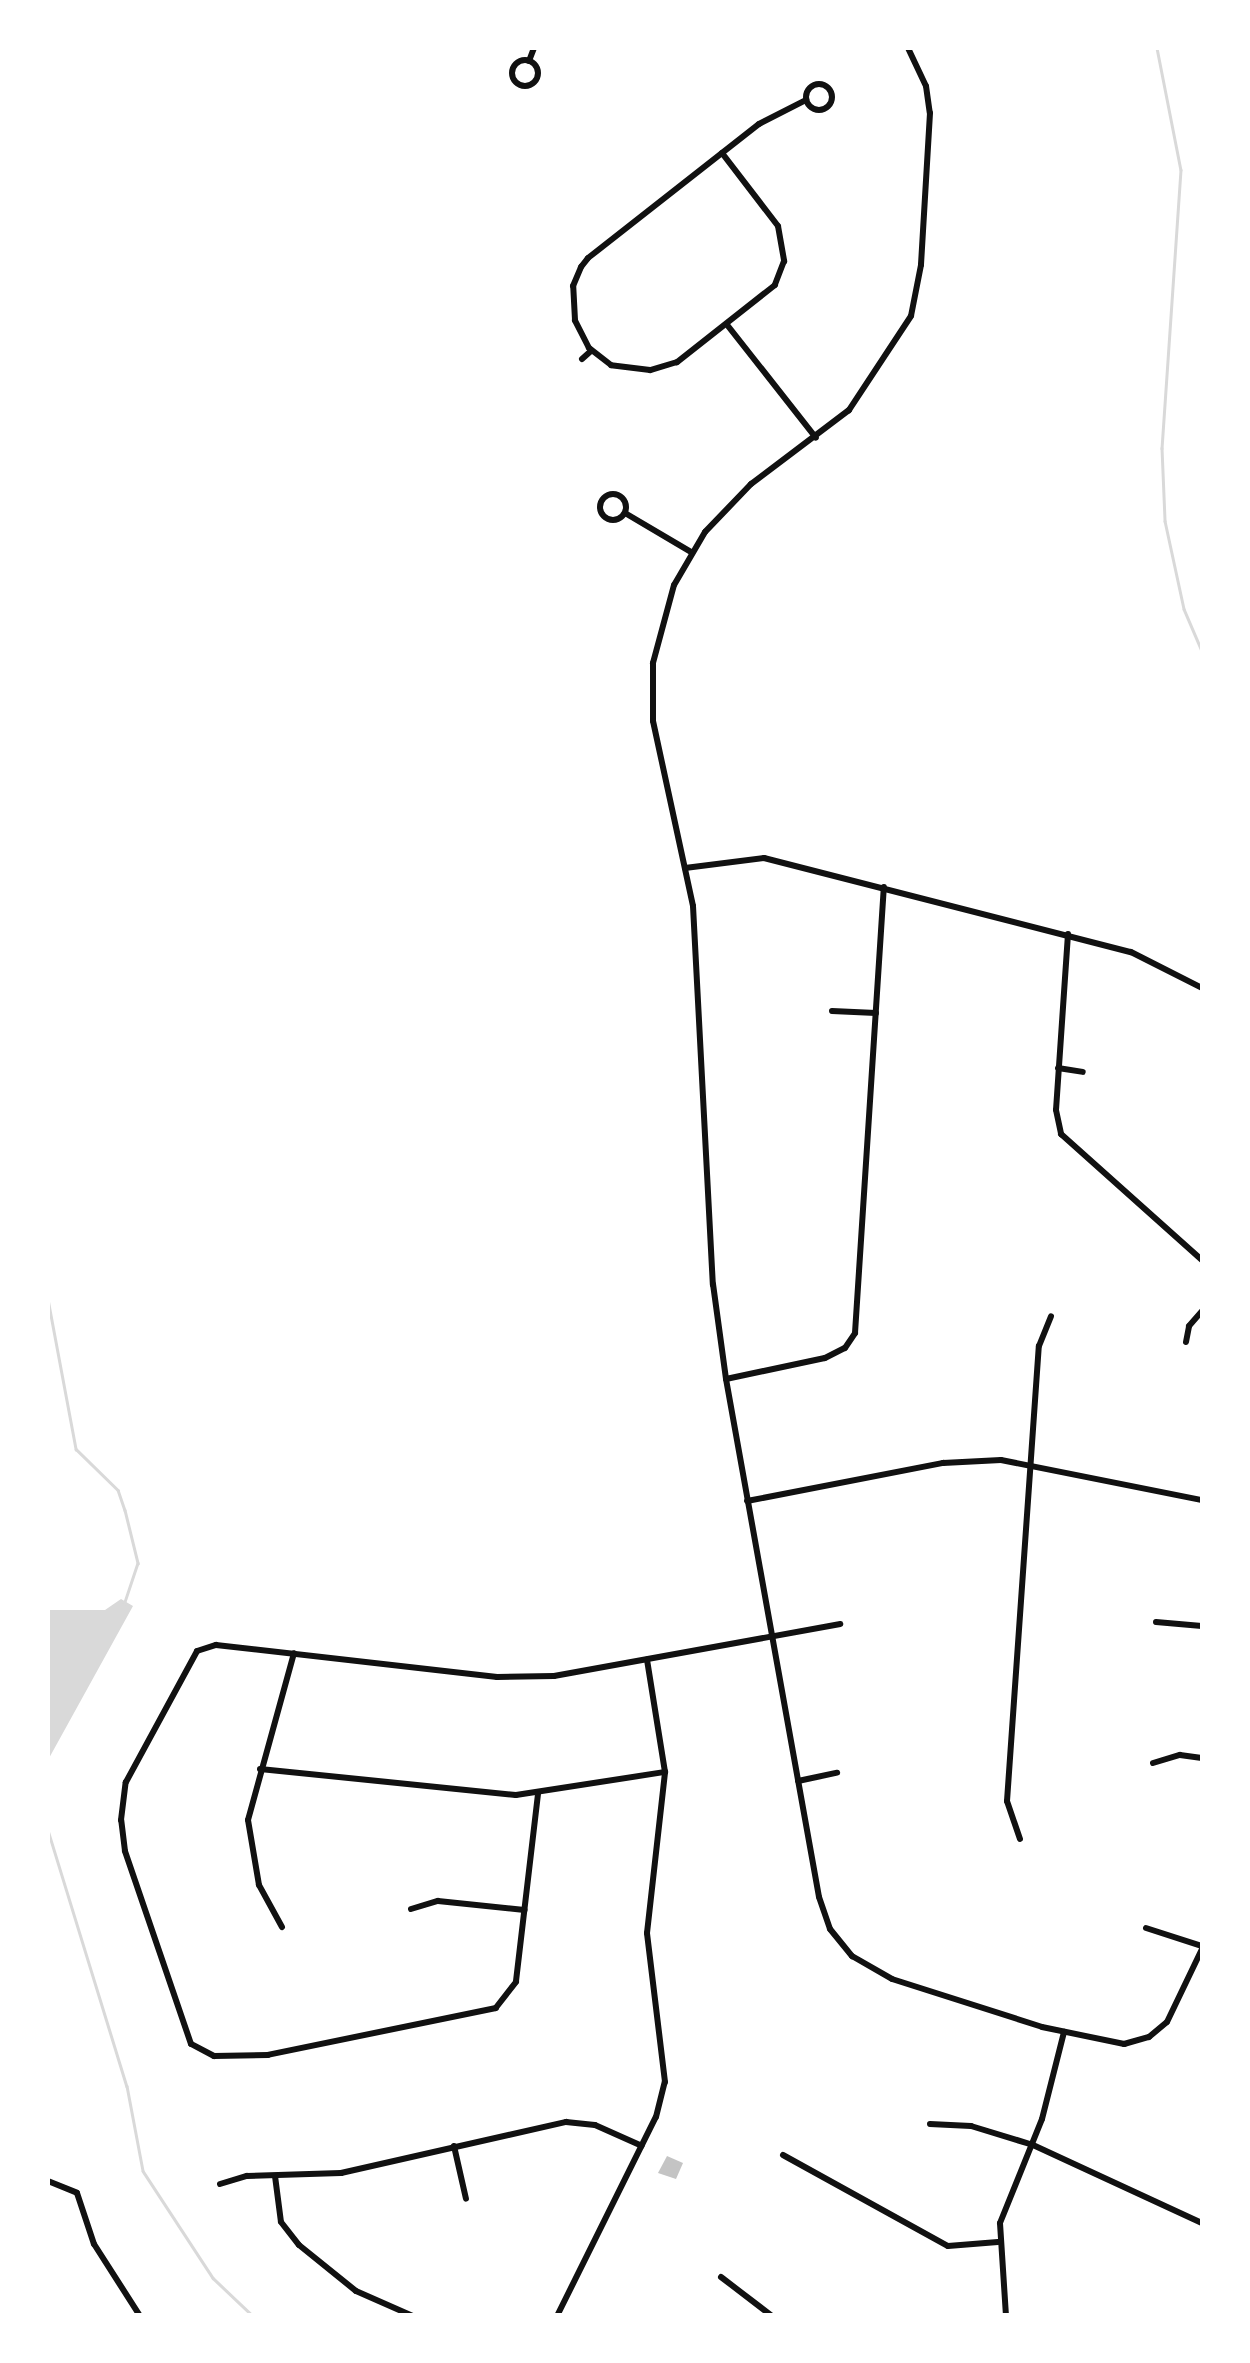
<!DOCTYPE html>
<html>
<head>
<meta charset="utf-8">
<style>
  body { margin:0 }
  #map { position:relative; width:1250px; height:2363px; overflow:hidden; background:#fff; font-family:Commissioner,sans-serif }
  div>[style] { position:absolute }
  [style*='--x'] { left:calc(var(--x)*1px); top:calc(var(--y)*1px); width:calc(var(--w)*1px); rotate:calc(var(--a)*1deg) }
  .water>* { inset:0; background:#d9d9d9 }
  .stream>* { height:2.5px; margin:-1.25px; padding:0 1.25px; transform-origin:1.25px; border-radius:1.25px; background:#d9d9d9 }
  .building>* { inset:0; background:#c4c4c4 }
  .minor>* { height:6px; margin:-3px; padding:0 3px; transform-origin:3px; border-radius:3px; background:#111 }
  .minor>.ring { margin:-3px; padding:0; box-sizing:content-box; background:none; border:6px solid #111; border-radius:50% }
  span { translate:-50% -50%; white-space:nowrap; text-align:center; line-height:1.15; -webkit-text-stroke:10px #fff; paint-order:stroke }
  .frame { position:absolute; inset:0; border:50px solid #fff; pointer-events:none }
</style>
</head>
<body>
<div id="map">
  <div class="water">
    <div style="clip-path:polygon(121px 1599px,133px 1606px,48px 1760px,48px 1610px,105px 1610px)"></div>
  </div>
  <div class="stream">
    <div style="--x:1157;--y:48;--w:124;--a:78.9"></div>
    <div style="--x:1181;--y:170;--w:279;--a:93.9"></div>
    <div style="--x:1162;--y:448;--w:73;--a:87.6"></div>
    <div style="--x:1165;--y:521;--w:90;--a:77.8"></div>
    <div style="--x:1184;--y:609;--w:46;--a:66.8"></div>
    <div style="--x:48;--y:1299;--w:153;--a:79.4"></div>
    <div style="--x:76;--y:1449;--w:59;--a:44.3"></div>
    <div style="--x:118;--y:1490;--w:21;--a:71"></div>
    <div style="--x:125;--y:1510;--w:55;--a:76.2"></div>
    <div style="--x:138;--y:1563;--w:44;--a:108.4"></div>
    <div style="--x:48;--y:1830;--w:268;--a:72.9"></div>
    <div style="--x:127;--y:2086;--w:86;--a:79.3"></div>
    <div style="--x:143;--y:2171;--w:128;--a:56.8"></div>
    <div style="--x:213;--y:2278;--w:55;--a:43.5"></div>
  </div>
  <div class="building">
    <div style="clip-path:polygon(667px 2156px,683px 2163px,676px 2179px,658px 2173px)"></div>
  </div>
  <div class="minor">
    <div style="--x:908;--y:48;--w:42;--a:64.7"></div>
    <div style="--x:926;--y:86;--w:27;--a:82"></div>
    <div style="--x:930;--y:113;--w:152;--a:93.4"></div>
    <div style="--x:921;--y:265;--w:52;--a:101.1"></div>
    <div style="--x:911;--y:316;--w:113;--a:123.4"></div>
    <div style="--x:849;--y:410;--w:123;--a:142.9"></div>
    <div style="--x:751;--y:484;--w:66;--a:133.8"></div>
    <div style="--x:705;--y:532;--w:61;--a:120.3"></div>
    <div style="--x:674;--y:585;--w:81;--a:105.1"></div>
    <div style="--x:653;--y:663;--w:58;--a:90"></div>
    <div style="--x:653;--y:721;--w:189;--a:77.8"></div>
    <div style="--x:693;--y:906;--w:379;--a:87"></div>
    <div style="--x:713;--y:1284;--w:96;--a:82.2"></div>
    <div style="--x:726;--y:1379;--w:526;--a:79.82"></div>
    <div style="--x:819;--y:1897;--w:34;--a:71"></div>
    <div style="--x:830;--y:1929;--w:35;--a:51"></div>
    <div style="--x:852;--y:1956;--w:46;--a:29.9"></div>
    <div style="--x:892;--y:1979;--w:157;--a:17.7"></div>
    <div style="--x:1042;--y:2027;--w:84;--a:11.7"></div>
    <div style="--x:1124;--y:2044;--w:26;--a:-16"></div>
    <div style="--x:1149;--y:2037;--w:23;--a:-40"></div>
    <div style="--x:1167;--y:2022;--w:81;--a:-64.4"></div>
    <div class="ring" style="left:512px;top:60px;width:20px;height:20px"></div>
    <div style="--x:529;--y:61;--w:14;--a:-69"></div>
    <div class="ring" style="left:806px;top:84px;width:20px;height:20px"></div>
    <div style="--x:722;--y:153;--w:92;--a:52.5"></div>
    <div style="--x:778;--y:226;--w:36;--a:80"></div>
    <div style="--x:784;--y:261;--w:26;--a:111"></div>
    <div style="--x:775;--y:285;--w:125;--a:141.8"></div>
    <div style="--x:677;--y:362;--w:28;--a:163"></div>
    <div style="--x:650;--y:370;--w:39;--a:-173"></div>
    <div style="--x:611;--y:365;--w:28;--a:-142"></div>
    <div style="--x:589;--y:348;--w:31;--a:-117"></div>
    <div style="--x:575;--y:320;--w:34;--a:-93"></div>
    <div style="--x:573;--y:286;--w:21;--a:-67"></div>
    <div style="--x:581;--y:267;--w:11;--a:-52"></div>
    <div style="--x:588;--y:258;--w:217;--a:-38.1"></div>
    <div style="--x:759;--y:124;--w:53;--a:-27.1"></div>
    <div style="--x:728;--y:326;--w:142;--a:51.8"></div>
    <div style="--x:582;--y:359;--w:12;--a:-42"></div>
    <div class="ring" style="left:600px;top:494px;width:20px;height:20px"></div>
    <div style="--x:625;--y:513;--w:77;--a:30.6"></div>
    <div style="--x:685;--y:868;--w:80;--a:-7.2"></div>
    <div style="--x:764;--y:858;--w:379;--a:14.4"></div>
    <div style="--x:1131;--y:952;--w:80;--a:26.9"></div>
    <div style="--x:1068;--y:934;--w:176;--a:93.9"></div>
    <div style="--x:1056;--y:1110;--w:25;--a:78"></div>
    <div style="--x:1061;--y:1134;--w:189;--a:41.8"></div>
    <div style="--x:832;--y:1011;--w:44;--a:2.6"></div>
    <div style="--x:1058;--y:1068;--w:25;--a:9"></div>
    <div style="--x:1186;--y:1342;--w:16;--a:-79"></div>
    <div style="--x:1189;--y:1326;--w:20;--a:-49"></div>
    <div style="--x:726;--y:1379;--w:101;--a:-12"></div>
    <div style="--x:825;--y:1358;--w:22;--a:-27"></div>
    <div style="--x:845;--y:1348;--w:18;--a:-56"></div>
    <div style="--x:855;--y:1333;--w:447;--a:-86.3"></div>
    <div style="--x:747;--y:1501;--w:200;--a:-11"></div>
    <div style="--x:943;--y:1463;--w:58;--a:-3"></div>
    <div style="--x:1001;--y:1460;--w:205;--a:11.3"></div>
    <div style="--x:1156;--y:1622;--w:46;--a:5"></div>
    <div style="--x:1153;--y:1763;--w:28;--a:-17"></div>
    <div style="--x:1180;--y:1755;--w:22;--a:8"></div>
    <div style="--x:260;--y:1769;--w:257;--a:5.8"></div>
    <div style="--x:516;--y:1795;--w:151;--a:-8.8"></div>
    <div style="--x:798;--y:1781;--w:40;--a:-12"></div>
    <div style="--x:538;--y:1794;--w:189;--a:96.7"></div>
    <div style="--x:516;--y:1982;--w:33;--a:128"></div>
    <div style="--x:496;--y:2008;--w:233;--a:168.4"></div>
    <div style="--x:268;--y:2055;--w:54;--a:178.9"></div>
    <div style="--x:214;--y:2056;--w:26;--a:-152"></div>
    <div style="--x:191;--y:2044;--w:204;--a:-108.9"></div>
    <div style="--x:125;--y:1851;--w:31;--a:-97"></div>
    <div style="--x:121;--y:1820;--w:38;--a:-83"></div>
    <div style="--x:126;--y:1782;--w:149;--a:-61.5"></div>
    <div style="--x:197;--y:1651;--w:20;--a:-18"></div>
    <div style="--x:216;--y:1645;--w:283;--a:6.5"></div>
    <div style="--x:497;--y:1677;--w:57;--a:-1"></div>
    <div style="--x:554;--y:1676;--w:291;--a:-10.3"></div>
    <div style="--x:1020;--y:1839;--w:40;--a:-108.9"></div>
    <div style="--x:1007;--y:1801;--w:456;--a:-86"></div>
    <div style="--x:1039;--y:1346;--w:32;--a:-68"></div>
    <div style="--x:411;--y:1909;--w:28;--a:-17"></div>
    <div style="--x:438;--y:1901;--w:87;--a:5.9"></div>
    <div style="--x:282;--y:1927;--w:48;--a:-118.7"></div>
    <div style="--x:259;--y:1885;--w:66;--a:-99.6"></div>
    <div style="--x:248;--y:1820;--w:173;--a:-74.6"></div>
    <div style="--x:1146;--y:1928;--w:59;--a:17.8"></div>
    <div style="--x:930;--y:2124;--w:41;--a:2.8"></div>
    <div style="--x:971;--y:2126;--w:65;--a:17"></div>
    <div style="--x:1033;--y:2145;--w:186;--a:24.8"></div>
    <div style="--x:454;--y:2146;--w:54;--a:77.2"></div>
    <div style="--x:783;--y:2155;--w:188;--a:28.9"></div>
    <div style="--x:948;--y:2246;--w:50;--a:-4.6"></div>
    <div style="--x:275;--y:2176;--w:46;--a:82.6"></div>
    <div style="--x:281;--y:2222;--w:29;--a:52"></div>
    <div style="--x:299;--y:2245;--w:73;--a:38.9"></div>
    <div style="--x:356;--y:2291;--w:62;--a:23.7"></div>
    <div style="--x:48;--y:2181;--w:31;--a:22"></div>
    <div style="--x:77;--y:2193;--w:54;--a:71.6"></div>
    <div style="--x:94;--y:2244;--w:85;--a:57.4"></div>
    <div style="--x:220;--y:2184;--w:28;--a:-17"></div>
    <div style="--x:247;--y:2176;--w:94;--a:-1.8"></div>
    <div style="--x:341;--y:2173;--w:231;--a:-12.8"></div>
    <div style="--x:566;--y:2122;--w:29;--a:6"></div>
    <div style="--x:595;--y:2125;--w:51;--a:24.1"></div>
    <div style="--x:721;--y:2277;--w:64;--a:37.4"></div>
    <div style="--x:557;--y:2316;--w:222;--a:-63.6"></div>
    <div style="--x:656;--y:2117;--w:36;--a:-76"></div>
    <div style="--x:665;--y:2082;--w:150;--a:-96.9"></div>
    <div style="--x:647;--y:1933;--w:162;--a:-83.6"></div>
    <div style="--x:665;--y:1772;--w:114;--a:-99.1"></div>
    <div style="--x:1006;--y:2316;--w:93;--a:-93.7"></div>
    <div style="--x:1000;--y:2223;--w:112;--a:-68"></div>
    <div style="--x:1042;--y:2119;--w:90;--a:-75.8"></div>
  </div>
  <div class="frame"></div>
</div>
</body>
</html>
